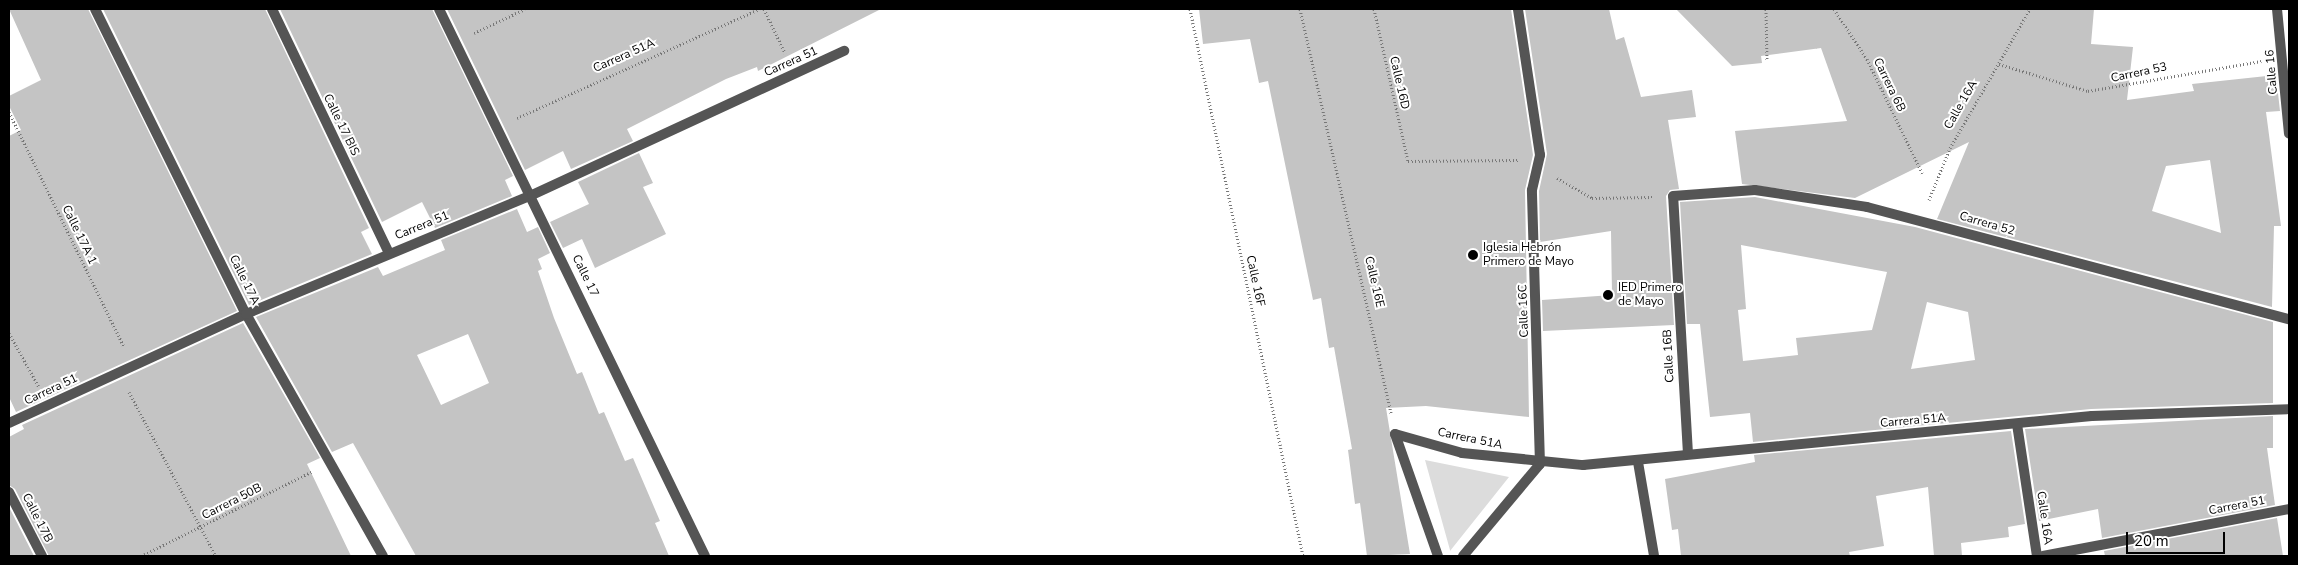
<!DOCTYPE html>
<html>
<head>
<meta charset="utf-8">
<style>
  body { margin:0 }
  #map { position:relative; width:2298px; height:565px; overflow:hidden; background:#fff; font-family:"Nunito Sans",sans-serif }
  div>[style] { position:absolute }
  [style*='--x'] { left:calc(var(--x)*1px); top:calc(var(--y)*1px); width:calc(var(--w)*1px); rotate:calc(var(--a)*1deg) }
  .green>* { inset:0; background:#dcdcdc }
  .building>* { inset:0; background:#c4c4c4 }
  .path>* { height:3px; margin-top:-1.5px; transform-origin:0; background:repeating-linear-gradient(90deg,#777 0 1px,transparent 0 3.5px) }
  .lane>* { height:10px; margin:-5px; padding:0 5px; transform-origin:5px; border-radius:5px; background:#555 }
  .street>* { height:10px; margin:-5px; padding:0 5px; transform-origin:5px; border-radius:5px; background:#555 }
  .dots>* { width:14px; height:14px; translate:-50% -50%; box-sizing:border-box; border:2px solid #fff; border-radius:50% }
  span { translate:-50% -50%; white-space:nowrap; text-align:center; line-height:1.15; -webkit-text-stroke:4px #fff; paint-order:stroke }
  .street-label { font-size:12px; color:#000 }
  .poi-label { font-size:12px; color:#000 }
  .left { translate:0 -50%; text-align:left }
  .frame { position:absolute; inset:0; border:10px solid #000; pointer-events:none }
  .scale { position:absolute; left:2126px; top:532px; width:99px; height:22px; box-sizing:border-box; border:2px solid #000; border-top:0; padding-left:6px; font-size:15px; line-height:18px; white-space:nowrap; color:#000; -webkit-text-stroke:4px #fff; paint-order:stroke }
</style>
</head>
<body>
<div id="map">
  <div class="green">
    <div style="clip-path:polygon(1425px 460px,1509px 477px,1450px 551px,1450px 550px)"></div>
  </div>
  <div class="building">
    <div style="clip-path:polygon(9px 9px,88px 9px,237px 311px,16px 412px,9px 397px,9px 136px,21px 130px,9px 106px,9px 96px,41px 80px)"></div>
    <div style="clip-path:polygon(103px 9px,265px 9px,369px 228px,361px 232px,372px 254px,249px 305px)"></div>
    <div style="clip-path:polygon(280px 9px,432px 9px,513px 176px,505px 180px,512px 196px,435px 228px,422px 202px,382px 222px)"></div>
    <div style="clip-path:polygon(447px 9px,881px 9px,758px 71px,757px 67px,726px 79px,627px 129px,633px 141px,571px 169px,563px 151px,525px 170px)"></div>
    <div style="clip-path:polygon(1199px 9px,1511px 9px,1533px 155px,1525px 190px,1529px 417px,1426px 406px,1386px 408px,1410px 554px,1367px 556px,1360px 503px,1355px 504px,1348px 450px,1352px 449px,1334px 347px,1329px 348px,1321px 298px,1313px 300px,1268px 81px,1259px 83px,1250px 39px,1203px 44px)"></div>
    <div style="clip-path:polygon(1525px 9px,1609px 9px,1616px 40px,1624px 37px,1641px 97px,1692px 90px,1696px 117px,1668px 120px,1679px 189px,1670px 190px,1666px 196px,1674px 325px,1543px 331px,1542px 300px,1612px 295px,1611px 231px,1540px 242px,1539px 191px,1547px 154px)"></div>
    <div style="clip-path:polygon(evenodd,1676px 9px,2094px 9px,2091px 44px,2133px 47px,2127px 100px,2194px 91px,2192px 84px,2276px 75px,2280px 111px,2266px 112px,2281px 226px,2274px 226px,2272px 307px,1937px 219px,1969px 142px,1855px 198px,1742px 184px,1735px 131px,1847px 121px,1821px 48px,1761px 56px,1762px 63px,1732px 66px,1676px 9px,2210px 160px,2221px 233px,2152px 211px,2166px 166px,2210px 160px)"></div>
    <div style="clip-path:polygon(639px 153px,653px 183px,643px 187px,666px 234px,595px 268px,582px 239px,563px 248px,550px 222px,589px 204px,578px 182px)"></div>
    <div style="clip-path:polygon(evenodd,1755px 197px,1915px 227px,2273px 322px,2273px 403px,2091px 409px,1753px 442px,1750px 413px,1710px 417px,1700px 324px,1687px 324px,1680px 202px,1755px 197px,1741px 245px,1887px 272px,1872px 330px,1796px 338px,1798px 355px,1743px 361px,1738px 310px,1746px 309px,1741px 245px,1755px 197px,1927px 302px,1968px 312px,1975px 360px,1911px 369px,1927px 302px)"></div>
    <div style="clip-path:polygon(evenodd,517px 209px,527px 232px,538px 227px,550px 253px,538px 259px,542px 269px,538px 271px,554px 318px,577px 374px,582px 372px,599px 414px,604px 412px,625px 461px,633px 458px,660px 521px,655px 523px,669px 556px,416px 556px,353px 443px,332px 452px,256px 317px,378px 267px,383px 276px,445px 250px,441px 240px,517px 209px,468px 334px,489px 383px,441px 405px,417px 355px,468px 334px)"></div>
    <div style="clip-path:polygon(243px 323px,320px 458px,307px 464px,351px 556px,49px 556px,15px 489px,9px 485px,9px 437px,24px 429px,22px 425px)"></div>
    <div style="clip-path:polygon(2273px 416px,2273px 448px,2267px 448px,2275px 505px,2102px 538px,2098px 509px,2039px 521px,2025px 429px)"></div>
    <div style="clip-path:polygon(2011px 431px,2025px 524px,2008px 527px,2009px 537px,1961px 543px,1962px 556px,1934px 556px,1928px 487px,1876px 496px,1884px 546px,1849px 552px,1850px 556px,1681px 556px,1678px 529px,1672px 530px,1665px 479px,1755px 462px,1754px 455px)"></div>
    <div style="clip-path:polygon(9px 507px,34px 556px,9px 556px)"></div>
    <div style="clip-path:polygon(2277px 518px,2283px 556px,2105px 556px,2104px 551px)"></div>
  </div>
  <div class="path">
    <div style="--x:764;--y:9;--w:49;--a:64.5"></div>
    <div style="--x:1190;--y:9;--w:559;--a:78.33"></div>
    <div style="--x:1300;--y:9;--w:415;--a:77.3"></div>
    <div style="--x:1374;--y:9;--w:156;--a:77.4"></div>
    <div style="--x:1408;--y:161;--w:110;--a:-0.5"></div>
    <div style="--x:1766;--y:9;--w:51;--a:88.9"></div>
    <div style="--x:1834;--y:9;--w:60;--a:56.6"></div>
    <div style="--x:1867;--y:59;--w:127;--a:64.2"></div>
    <div style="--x:474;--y:33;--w:56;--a:-25.2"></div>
    <div style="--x:1999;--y:64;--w:93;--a:16.9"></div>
    <div style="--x:2088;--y:91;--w:176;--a:-9.8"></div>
    <div style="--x:9;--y:112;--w:262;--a:63.9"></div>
    <div style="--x:517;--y:118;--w:266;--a:-24.2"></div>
    <div style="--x:1557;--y:178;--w:40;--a:29.7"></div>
    <div style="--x:1592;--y:198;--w:60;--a:-1"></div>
    <div style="--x:1929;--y:200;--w:56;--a:-68"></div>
    <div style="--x:1950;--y:148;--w:160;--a:-60.1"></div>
    <div style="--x:9;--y:333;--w:62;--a:60.9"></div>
    <div style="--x:129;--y:392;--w:186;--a:62.1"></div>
    <div style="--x:141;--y:556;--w:190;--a:-26.3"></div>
  </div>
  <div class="lane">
    <div style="--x:95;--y:9;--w:340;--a:63.7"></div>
    <div style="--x:272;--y:9;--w:271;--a:64.4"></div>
  </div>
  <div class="street">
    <div style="--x:439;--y:9;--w:608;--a:64.07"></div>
    <div style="--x:2277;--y:9;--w:125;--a:84.5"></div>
    <div style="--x:246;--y:314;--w:278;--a:60.5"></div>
    <div style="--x:9;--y:423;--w:261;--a:-24.7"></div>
    <div style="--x:246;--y:314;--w:310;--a:-22.6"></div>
    <div style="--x:532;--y:195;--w:344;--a:-24.8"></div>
    <div style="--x:2017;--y:424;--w:134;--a:81.4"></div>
    <div style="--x:1395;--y:434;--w:70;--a:15.8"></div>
    <div style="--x:1462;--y:453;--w:122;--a:5.7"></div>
    <div style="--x:1583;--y:465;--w:511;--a:-5.5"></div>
    <div style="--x:2092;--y:416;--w:197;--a:-2"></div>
    <div style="--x:1395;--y:434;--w:129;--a:70.6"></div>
    <div style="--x:1688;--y:454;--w:258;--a:-93.3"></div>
    <div style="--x:1673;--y:196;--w:82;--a:-4.2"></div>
    <div style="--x:1755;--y:190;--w:113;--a:8.6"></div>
    <div style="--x:1867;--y:207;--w:437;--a:14.9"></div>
    <div style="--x:1638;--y:462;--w:95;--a:80.3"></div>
    <div style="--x:9;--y:492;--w:72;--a:62.7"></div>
    <div style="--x:1463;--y:556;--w:120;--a:-50.1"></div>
    <div style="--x:1540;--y:464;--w:274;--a:-91.7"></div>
    <div style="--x:1532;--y:190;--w:36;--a:-77"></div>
    <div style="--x:1540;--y:155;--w:148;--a:-98.6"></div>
    <div style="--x:2043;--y:556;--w:250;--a:-10.8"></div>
  </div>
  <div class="dots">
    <div style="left:1473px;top:255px;background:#000"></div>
    <div style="left:1608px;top:295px;background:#000"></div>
  </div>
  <div class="street-label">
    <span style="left:624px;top:56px;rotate:-24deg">Carrera 51A</span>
    <span style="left:791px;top:62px;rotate:-24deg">Carrera 51</span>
    <span style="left:2272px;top:72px;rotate:-95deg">Calle 16</span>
    <span style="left:2139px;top:73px;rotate:-12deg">Carrera 53</span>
    <span style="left:1399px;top:83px;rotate:77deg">Calle 16D</span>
    <span style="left:1889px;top:85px;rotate:64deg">Carrera 6B</span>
    <span style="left:1961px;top:105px;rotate:-60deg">Calle 16A</span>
    <span style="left:341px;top:125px;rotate:64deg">Calle 17 BIS</span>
    <span style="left:1987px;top:224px;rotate:16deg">Carrera 52</span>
    <span style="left:422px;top:226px;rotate:-22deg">Carrera 51</span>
    <span style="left:79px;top:235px;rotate:64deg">Calle 17A 1</span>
    <span style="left:585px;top:276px;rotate:64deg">Calle 17</span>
    <span style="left:244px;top:280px;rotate:64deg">Calle 17A</span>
    <span style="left:1255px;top:281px;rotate:78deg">Calle 16F</span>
    <span style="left:1374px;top:282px;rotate:77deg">Calle 16E</span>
    <span style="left:1524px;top:311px;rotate:-92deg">Calle 16C</span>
    <span style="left:1669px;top:356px;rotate:-93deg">Calle 16B</span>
    <span style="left:51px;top:390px;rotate:-25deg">Carrera 51</span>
    <span style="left:1913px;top:421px;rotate:-5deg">Carrera 51A</span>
    <span style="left:1470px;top:439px;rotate:12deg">Carrera 51A</span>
    <span style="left:232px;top:502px;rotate:-27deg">Carrera 50B</span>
    <span style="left:2237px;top:506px;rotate:-11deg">Carrera 51</span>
    <span style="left:37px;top:518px;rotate:63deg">Calle 17B</span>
    <span style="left:2044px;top:518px;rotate:82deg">Calle 16A</span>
  </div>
  <div class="poi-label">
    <span class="left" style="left:1483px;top:255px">Iglesia Hebrón<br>Primero de Mayo</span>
    <span class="left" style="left:1618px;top:295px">IED Primero<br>de Mayo</span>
  </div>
  <div class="frame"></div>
  <div class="scale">20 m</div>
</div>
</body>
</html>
